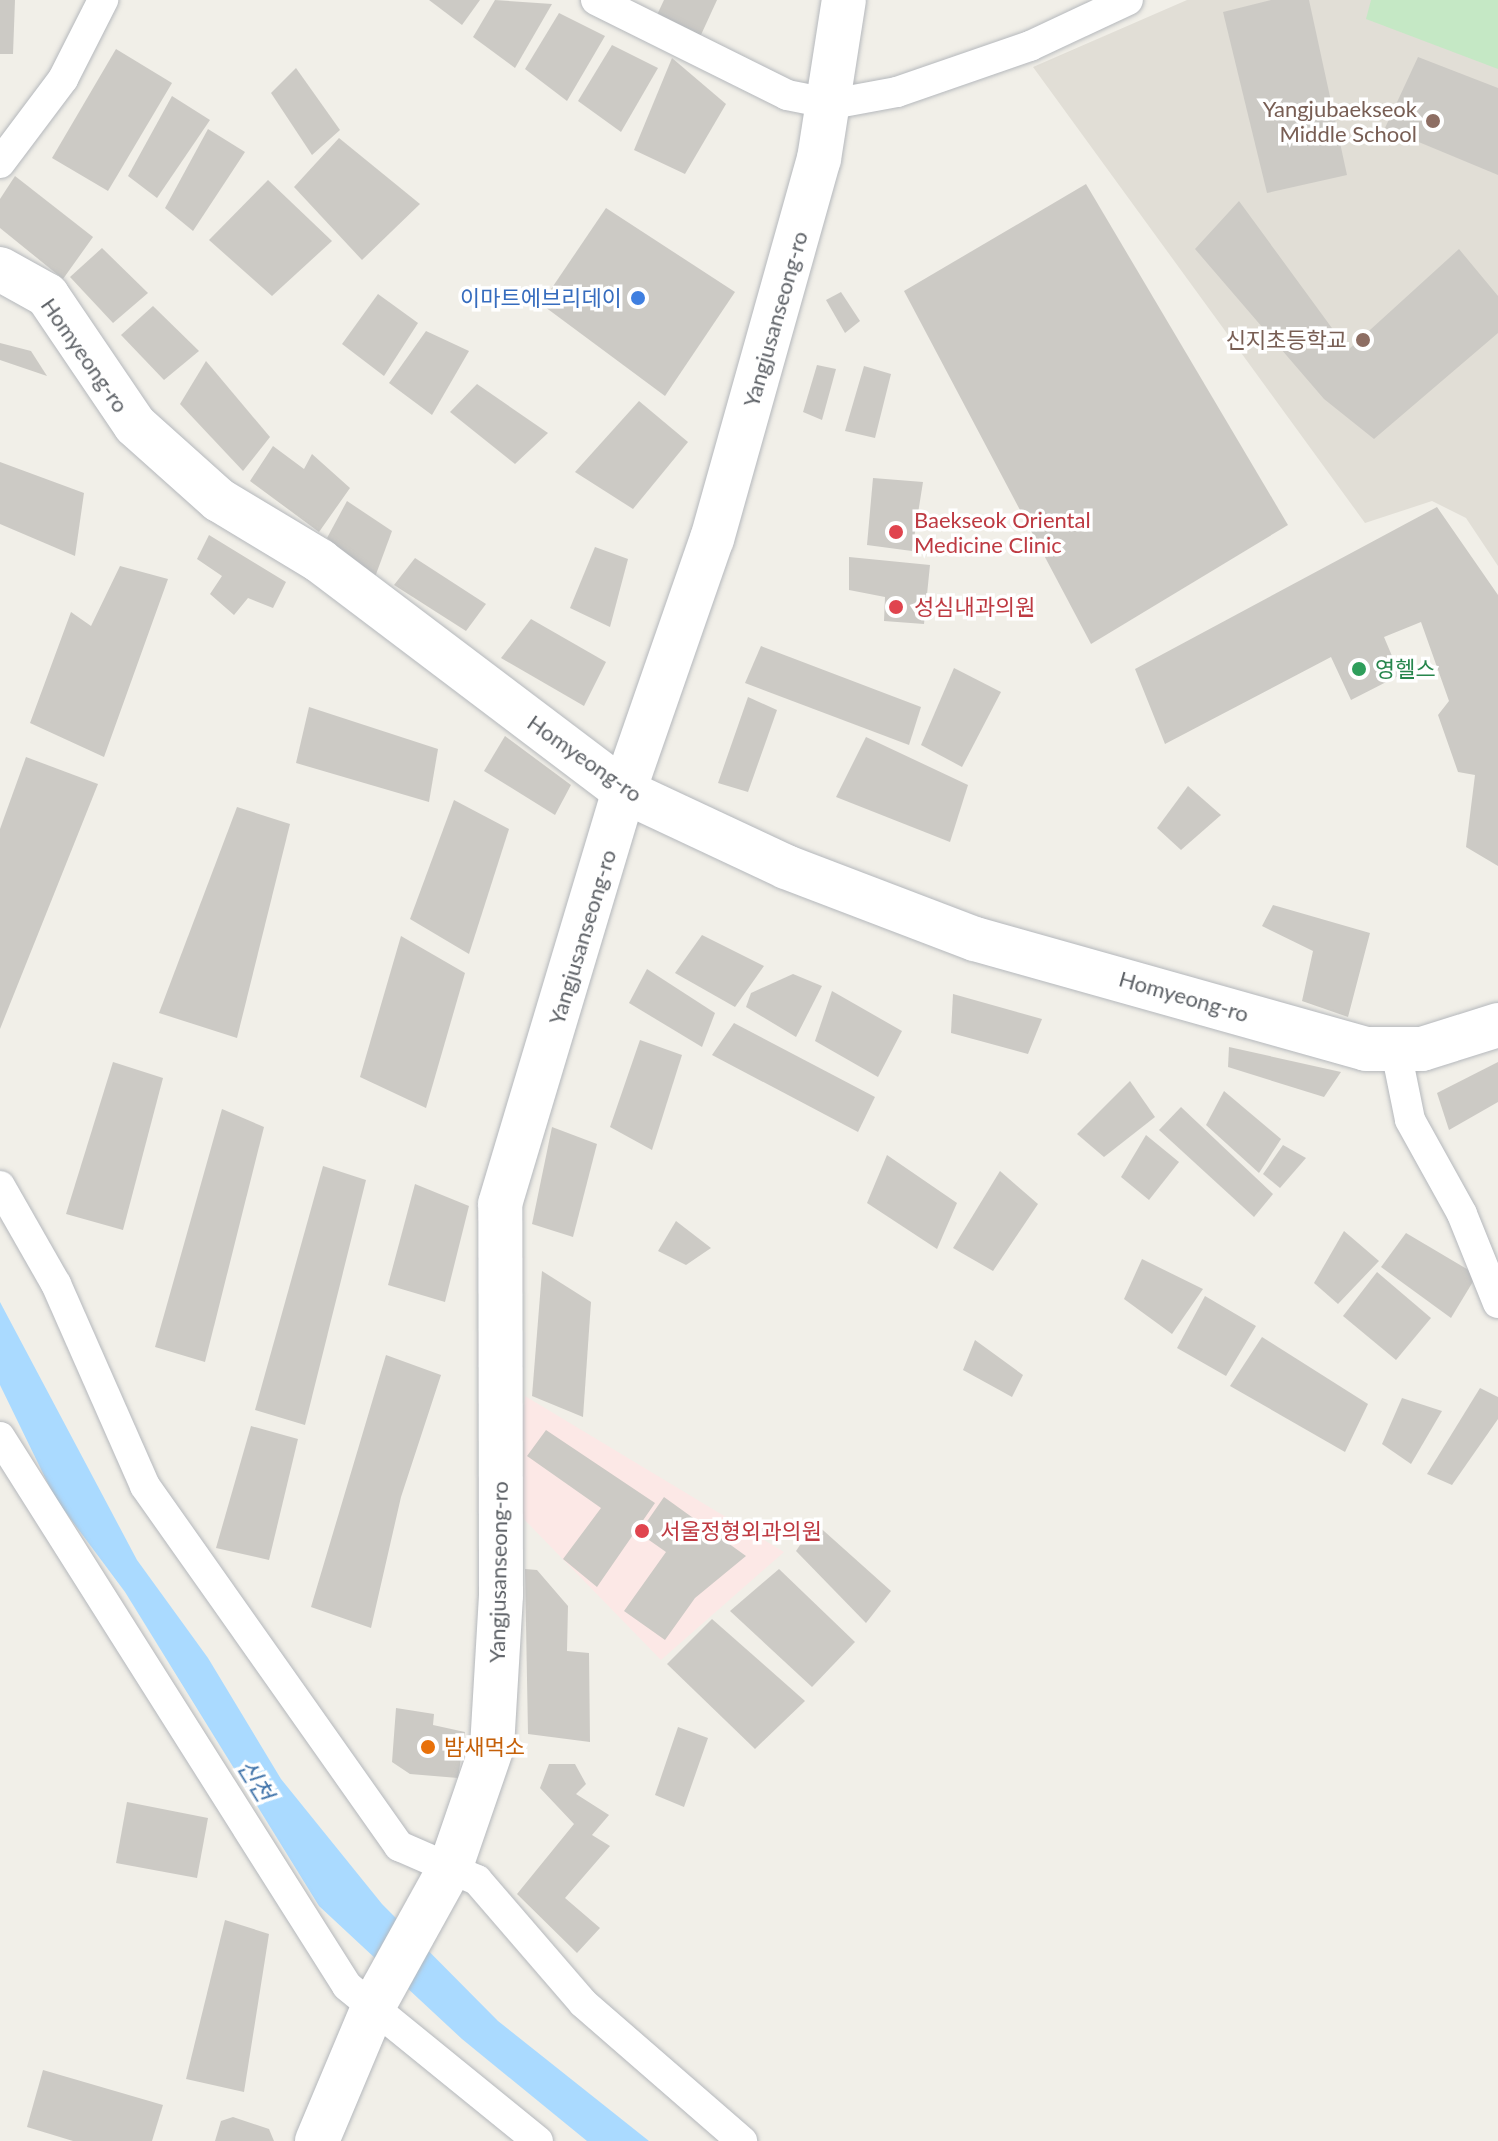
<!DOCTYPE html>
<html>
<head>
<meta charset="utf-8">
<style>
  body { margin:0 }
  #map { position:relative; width:1498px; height:2141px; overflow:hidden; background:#f1efe8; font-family:Lato,"Noto Sans KR",sans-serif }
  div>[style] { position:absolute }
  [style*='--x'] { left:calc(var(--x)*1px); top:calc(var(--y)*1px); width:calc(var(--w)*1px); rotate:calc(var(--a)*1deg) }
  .education>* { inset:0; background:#e1ded6 }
  .medical>* { inset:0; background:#fce8e6 }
  .green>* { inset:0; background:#c5e8c5 }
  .water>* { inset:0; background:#aadaff }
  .building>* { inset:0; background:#cccac5 }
  .roads { filter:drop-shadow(0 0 2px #b5b8bc) drop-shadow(0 0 2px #b5b8bc) }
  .street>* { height:30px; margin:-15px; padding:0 15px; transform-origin:15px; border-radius:15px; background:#fff }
  .secondary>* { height:44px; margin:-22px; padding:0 22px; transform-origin:22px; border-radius:22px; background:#fff }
  .dots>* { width:22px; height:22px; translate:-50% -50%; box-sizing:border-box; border:4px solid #fff; border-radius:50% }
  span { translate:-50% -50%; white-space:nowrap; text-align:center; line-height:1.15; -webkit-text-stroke:7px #fff; paint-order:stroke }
  .education-label { font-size:22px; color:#785e54 }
  .right { translate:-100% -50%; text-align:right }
  .shop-label { font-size:22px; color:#366cbe }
  .street-label { font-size:22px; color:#5f6368 }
  .health-label { font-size:22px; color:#be3a42 }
  .left { translate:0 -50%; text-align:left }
  .leisure-label { font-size:22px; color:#27864d }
  .food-label { font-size:22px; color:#c56008 }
  .water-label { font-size:24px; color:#4174aa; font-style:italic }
</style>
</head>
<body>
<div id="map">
  <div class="education">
    <div style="clip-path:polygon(1187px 0,1498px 0,1498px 566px,1466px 518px,1432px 501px,1365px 523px,1033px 67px)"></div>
  </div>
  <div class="medical">
    <div style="clip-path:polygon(525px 1396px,784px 1552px,661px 1660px,515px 1510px)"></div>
  </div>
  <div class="green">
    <div style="clip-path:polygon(1371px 0,1498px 0,1498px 69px,1366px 19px)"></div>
  </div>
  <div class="water">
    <div style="clip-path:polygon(0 1302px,137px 1560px,208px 1658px,281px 1779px,382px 1904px,498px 2021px,649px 2141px,587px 2141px,462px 2039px,319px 1906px,125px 1592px,55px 1498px,0 1385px)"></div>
  </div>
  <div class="building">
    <div style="clip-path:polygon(0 0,15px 0,13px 54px,0 54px)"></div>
    <div style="clip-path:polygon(429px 0,480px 0,462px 25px)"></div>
    <div style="clip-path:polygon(495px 0,552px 4px,515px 68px,473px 37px)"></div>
    <div style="clip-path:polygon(664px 0,717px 0,700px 37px,656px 17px)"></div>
    <div style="clip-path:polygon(1271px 0,1309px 0,1347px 175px,1267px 193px,1223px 12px)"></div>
    <div style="clip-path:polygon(559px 13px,605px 36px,567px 101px,525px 69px)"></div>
    <div style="clip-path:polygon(612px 45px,658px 68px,621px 132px,578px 101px)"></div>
    <div style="clip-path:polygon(116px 49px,172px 83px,108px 191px,52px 158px)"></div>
    <div style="clip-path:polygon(1418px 57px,1498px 88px,1498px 175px,1385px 128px)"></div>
    <div style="clip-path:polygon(672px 58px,726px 104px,685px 174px,634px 150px)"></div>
    <div style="clip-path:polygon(296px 68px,340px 130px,312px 155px,271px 93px)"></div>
    <div style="clip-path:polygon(172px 96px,210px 120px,157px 198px,128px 176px)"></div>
    <div style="clip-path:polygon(208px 129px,245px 152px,193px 231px,165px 208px)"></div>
    <div style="clip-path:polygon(339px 138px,420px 204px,362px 260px,294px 187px)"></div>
    <div style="clip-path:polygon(15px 176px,93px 237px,63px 279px,0 228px,0 199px)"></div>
    <div style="clip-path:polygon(268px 180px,332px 241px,272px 296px,209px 240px)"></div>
    <div style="clip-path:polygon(1086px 184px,1288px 525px,1091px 644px,904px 291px)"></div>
    <div style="clip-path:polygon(1239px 201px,1348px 350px,1459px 249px,1498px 296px,1498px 333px,1374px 439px,1324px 399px,1195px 249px)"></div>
    <div style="clip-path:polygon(606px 208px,735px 292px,665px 396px,541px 304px)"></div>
    <div style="clip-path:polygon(102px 248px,148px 293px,113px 323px,70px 277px)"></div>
    <div style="clip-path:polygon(841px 292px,860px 321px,845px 333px,826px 300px)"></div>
    <div style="clip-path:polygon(378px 294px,418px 323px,384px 376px,342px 344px)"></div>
    <div style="clip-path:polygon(153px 306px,199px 351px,164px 380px,121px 335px)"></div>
    <div style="clip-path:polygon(426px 331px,469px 351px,432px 415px,389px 383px)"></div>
    <div style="clip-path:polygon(0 343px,31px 351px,47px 376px,0 360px)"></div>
    <div style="clip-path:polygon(206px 361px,270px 437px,243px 471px,180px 404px)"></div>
    <div style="clip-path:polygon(817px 365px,836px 369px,822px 420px,803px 412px)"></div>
    <div style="clip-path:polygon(864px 366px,891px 374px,875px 438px,845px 431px)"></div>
    <div style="clip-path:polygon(477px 384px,548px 433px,515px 464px,450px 412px)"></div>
    <div style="clip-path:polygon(639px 401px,688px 442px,633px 509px,575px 472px)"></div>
    <div style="clip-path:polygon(273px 446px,304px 469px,312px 454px,350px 488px,319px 532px,250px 481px)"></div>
    <div style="clip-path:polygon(0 462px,84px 493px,75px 556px,0 524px)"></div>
    <div style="clip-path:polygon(873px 478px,923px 482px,912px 551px,867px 545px)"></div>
    <div style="clip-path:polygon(347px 501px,392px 531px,375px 577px,327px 538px)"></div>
    <div style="clip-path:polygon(1437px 507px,1498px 595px,1498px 866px,1466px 847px,1475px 775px,1458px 772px,1438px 715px,1449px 701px,1421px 622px,1384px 637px,1400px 675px,1351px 700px,1331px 657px,1165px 744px,1135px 669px)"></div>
    <div style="clip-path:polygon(209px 535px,286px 582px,273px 608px,248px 598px,234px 615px,210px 594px,222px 576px,197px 559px)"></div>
    <div style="clip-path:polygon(595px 547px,628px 559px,610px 627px,570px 608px)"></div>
    <div style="clip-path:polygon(849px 557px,930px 565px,924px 624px,884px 621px,885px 597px,849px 590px)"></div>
    <div style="clip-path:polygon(415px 558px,486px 604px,466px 631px,394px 585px)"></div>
    <div style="clip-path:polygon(120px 566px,168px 579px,104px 757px,30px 723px,71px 612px,91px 626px)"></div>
    <div style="clip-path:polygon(531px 619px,606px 662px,584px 706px,501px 658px)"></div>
    <div style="clip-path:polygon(761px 646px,921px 707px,909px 745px,745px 683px)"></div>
    <div style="clip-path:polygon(954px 668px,1001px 692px,962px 767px,921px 745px)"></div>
    <div style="clip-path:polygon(748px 697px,777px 710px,748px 792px,718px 783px)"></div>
    <div style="clip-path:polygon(309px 707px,438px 749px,429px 802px,296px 763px)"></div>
    <div style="clip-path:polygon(505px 736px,571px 785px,555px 815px,484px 771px)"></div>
    <div style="clip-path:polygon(866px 737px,968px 785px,950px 842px,836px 797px)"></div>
    <div style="clip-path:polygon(26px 757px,98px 784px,0 1029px,0 829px)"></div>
    <div style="clip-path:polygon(1188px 786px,1221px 815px,1181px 850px,1157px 828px)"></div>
    <div style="clip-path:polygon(454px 800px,509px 829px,469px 954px,410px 919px)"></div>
    <div style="clip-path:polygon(237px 807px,290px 824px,237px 1038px,159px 1013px)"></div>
    <div style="clip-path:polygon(1273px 905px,1370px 933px,1348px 1017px,1302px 1001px,1313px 951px,1262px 926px)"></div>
    <div style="clip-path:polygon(702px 935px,764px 966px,735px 1007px,675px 973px)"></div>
    <div style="clip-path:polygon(401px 936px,465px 973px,426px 1108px,360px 1077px)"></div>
    <div style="clip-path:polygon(647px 969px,715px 1013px,702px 1047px,629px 1003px)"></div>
    <div style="clip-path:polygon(793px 974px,822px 986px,796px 1037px,746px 1007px,751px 993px)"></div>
    <div style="clip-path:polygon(832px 991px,902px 1031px,878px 1077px,815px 1041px)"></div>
    <div style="clip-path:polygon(953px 994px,1042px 1019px,1028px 1054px,951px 1033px)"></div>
    <div style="clip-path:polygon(734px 1023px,875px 1097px,858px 1132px,712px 1055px)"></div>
    <div style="clip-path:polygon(640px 1040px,682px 1055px,652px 1150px,610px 1127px)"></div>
    <div style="clip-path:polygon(1229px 1047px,1341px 1072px,1324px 1097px,1228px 1067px)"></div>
    <div style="clip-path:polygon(113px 1062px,163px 1078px,123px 1230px,66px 1214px)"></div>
    <div style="clip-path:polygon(1498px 1062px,1498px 1102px,1449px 1130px,1437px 1093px)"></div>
    <div style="clip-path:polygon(1130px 1081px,1155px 1117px,1104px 1157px,1077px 1134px)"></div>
    <div style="clip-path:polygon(1224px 1091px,1281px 1139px,1259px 1173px,1206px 1125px)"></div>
    <div style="clip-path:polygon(1181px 1107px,1273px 1194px,1254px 1217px,1159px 1130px)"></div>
    <div style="clip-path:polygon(222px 1109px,264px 1127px,205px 1362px,155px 1347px)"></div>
    <div style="clip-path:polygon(552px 1127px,597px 1144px,573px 1237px,532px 1224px)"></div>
    <div style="clip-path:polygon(1146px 1135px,1179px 1162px,1149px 1200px,1121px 1177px)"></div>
    <div style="clip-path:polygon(1283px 1145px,1306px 1158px,1280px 1188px,1263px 1174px)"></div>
    <div style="clip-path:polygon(887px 1155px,957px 1203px,937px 1249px,867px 1203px)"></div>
    <div style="clip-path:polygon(323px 1166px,366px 1180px,305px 1425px,255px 1410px)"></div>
    <div style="clip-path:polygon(1000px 1171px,1038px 1204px,993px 1271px,953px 1248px)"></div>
    <div style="clip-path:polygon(415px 1184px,469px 1206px,445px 1302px,388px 1285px)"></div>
    <div style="clip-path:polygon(676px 1221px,711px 1248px,686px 1265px,658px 1251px)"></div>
    <div style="clip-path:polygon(1344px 1231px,1379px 1261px,1338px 1304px,1314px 1283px)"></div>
    <div style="clip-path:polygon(1406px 1233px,1477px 1275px,1451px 1318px,1381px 1267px)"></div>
    <div style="clip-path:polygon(1142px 1259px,1203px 1289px,1172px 1334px,1124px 1299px)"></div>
    <div style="clip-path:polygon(542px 1271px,591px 1302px,583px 1417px,532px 1396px)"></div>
    <div style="clip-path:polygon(1377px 1272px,1431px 1318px,1396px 1360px,1343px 1316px)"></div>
    <div style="clip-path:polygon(1205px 1296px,1256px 1326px,1226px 1376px,1177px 1348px)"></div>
    <div style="clip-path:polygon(1262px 1337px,1368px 1404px,1345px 1452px,1230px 1386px)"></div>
    <div style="clip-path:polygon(975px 1340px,1023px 1375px,1012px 1397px,963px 1370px)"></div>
    <div style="clip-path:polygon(386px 1355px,441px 1375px,401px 1497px,371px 1628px,311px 1607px)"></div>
    <div style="clip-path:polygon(1480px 1388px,1498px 1397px,1498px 1419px,1452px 1485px,1427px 1474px)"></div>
    <div style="clip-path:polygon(1402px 1398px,1442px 1411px,1411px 1464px,1382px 1444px)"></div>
    <div style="clip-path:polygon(251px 1426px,298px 1439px,269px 1560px,216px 1548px)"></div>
    <div style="clip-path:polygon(546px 1430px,655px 1503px,597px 1587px,563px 1559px,601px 1508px,527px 1456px)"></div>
    <div style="clip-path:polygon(664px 1497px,746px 1556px,695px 1598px,665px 1640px,624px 1611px,666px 1552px,639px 1533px)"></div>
    <div style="clip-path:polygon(815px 1523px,891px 1591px,866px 1623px,796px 1551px)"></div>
    <div style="clip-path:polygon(525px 1569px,537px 1570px,568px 1606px,567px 1651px,589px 1653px,590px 1742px,528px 1734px)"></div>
    <div style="clip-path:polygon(779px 1569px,855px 1642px,812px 1687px,730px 1611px)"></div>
    <div style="clip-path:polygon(712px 1619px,805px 1701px,755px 1749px,667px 1664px)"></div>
    <div style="clip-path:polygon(396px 1708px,434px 1714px,433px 1725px,465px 1732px,458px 1778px,410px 1774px,392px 1762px)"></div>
    <div style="clip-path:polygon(678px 1727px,708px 1738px,684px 1807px,655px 1795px)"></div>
    <div style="clip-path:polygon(549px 1764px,575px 1764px,586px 1784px,576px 1794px,609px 1815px,592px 1835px,610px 1846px,565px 1898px,600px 1928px,577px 1953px,517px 1894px,574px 1824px,540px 1788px)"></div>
    <div style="clip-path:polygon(127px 1802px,208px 1818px,197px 1878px,116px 1863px)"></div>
    <div style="clip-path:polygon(225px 1920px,269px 1934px,244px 2092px,186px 2079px)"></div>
    <div style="clip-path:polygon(43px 2070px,163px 2105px,152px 2141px,73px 2141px,27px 2127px)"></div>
    <div style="clip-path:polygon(233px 2117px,269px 2129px,274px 2141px,215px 2141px,221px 2121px)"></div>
  </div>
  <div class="roads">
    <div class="street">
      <div style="--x:596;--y:0;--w:213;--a:26.4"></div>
      <div style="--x:787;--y:95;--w:46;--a:11.3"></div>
      <div style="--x:832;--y:104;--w:66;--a:-10.5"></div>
      <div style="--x:897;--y:92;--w:141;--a:-19.1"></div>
      <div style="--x:1030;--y:46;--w:108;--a:-25.1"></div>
      <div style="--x:0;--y:163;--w:105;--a:-53.1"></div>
      <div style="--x:63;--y:79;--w:89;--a:-63.1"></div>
      <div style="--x:1396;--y:1051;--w:70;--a:78.5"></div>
      <div style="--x:1410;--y:1120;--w:107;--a:61"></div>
      <div style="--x:1462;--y:1214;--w:96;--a:68"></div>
      <div style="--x:0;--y:1186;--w:113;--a:60.3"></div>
      <div style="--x:56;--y:1284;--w:221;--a:66.2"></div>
      <div style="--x:145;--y:1486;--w:441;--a:54.8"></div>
      <div style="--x:399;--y:1846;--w:85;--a:23.6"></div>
      <div style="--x:477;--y:1880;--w:162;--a:49.2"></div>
      <div style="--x:583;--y:2003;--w:211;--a:41"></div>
      <div style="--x:0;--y:1437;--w:649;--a:57.7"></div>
      <div style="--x:347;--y:1986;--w:246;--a:39.1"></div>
    </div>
    <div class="secondary">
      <div style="--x:0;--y:269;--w:54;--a:29"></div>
      <div style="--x:47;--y:295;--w:157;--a:55.9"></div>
      <div style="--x:135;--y:425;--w:113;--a:41.8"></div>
      <div style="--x:219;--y:500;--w:118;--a:31.1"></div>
      <div style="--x:320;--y:561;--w:381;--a:37.1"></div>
      <div style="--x:624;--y:791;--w:179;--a:25.1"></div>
      <div style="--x:786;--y:867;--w:202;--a:20.9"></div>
      <div style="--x:975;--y:939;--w:406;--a:15.7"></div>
      <div style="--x:1366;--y:1049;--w:56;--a:0"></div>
      <div style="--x:1422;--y:1049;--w:80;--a:-17.5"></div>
      <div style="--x:317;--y:2141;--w:150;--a:-67.2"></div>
      <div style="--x:375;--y:2003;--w:157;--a:-61"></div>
      <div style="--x:451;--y:1866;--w:126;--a:-71"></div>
      <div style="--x:492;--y:1747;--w:152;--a:-86.6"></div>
      <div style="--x:501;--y:1595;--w:391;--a:-90.1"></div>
      <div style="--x:500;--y:1204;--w:431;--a:-73.3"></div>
      <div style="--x:624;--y:791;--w:267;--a:-70.8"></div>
      <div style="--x:712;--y:539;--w:395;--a:-74.3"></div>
      <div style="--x:819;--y:159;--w:161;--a:-81.1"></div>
    </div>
  </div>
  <div class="dots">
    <div style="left:1433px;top:121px;background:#8d6e63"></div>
    <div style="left:638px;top:298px;background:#3f7fe0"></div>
    <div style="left:1363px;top:340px;background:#8d6e63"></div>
    <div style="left:896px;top:532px;background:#e0444e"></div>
    <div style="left:896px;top:607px;background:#e0444e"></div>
    <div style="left:1359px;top:669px;background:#2e9e5b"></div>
    <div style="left:642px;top:1531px;background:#e0444e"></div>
    <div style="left:428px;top:1747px;background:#e8710a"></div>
  </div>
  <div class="education-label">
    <span class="right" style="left:1417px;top:121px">Yangjubaekseok<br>Middle School</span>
    <span class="right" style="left:1347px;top:340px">신지초등학교</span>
  </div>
  <div class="shop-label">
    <span class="right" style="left:622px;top:298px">이마트에브리데이</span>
  </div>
  <div class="street-label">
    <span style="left:775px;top:319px;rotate:-74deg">Yangjusanseong-ro</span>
    <span style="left:85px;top:355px;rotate:55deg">Homyeong-ro</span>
    <span style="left:585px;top:758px;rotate:35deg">Homyeong-ro</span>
    <span style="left:582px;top:937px;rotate:-73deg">Yangjusanseong-ro</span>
    <span style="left:1184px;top:996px;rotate:16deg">Homyeong-ro</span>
    <span style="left:498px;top:1572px;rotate:-89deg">Yangjusanseong-ro</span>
  </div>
  <div class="health-label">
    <span class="left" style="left:914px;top:532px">Baekseok Oriental<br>Medicine Clinic</span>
    <span class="left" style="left:914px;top:607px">성심내과의원</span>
    <span class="left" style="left:660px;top:1531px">서울정형외과의원</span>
  </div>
  <div class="leisure-label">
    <span class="left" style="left:1375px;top:669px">영헬스</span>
  </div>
  <div class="food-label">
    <span class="left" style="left:444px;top:1747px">밤새먹소</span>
  </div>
  <div class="water-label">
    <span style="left:256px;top:1780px;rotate:58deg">신천</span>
  </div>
</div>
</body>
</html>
